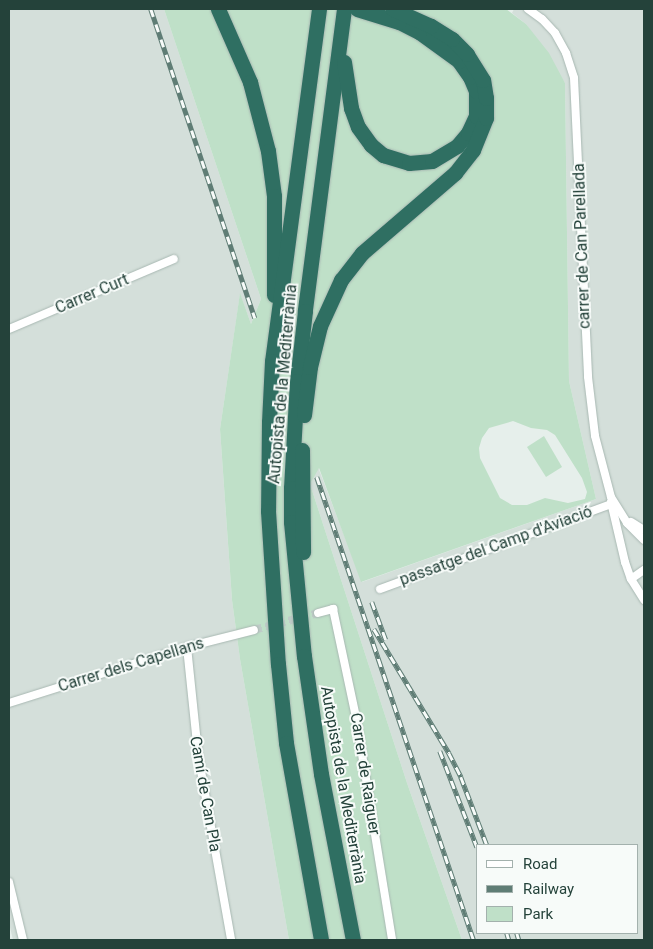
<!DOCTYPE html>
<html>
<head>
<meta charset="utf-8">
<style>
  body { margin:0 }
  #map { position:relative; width:653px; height:949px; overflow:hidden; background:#e6efeb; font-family:Roboto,sans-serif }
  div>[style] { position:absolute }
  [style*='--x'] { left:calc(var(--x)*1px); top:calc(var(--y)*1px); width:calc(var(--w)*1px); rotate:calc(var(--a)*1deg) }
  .built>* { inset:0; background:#d4dfda }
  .green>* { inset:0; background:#bfe0c8 }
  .street-tunnel>* { height:8px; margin-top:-4px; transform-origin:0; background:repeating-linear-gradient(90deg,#bfccc8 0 8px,transparent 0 12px) }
  .roads { filter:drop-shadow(0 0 1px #a8b8b2) drop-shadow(0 0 1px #a8b8b2) }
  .street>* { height:8px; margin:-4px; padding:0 4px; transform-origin:4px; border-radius:4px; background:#fff }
  .highway>* { height:15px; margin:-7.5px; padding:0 7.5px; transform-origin:7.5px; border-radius:7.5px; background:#2f6f62 }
  .rail>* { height:4.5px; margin-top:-2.25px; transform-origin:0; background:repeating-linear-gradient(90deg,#f7fbf9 0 8px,#5f7d75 0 16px); box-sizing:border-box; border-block:1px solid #5f7d75 }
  span { translate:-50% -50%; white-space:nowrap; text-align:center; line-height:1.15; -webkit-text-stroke:4px #f7fbf9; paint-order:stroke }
  .street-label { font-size:16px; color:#24423a }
  .frame { position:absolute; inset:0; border:10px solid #24423a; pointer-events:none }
  .legend { position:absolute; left:476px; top:844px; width:162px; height:90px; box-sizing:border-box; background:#f7fbf9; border:1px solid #a3b1ad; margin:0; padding:6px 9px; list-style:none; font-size:15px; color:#24423a }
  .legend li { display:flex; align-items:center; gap:10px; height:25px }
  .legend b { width:25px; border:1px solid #a3b1ad }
</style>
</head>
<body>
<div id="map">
  <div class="built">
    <div style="clip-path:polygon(9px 9px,164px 9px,261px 299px,251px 324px,240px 294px,220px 429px,232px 600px,240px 659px,289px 940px,13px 940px,9px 923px)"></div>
    <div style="clip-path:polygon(evenodd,514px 9px,644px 9px,644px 940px,462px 940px,407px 783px,310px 484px,318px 467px,362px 582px,596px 499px,569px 381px,565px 83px,526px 24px,512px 13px,514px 9px,477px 845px,637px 845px,637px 933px,477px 933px,477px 845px)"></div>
  </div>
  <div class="green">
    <div style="clip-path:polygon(evenodd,164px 9px,506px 9px,526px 24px,549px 53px,565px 83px,569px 381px,596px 499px,361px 582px,319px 468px,310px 484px,407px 783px,462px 940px,289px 940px,240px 659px,232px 600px,220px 429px,240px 293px,251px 324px,261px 299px,164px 9px,513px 421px,531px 428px,547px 430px,555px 435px,582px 478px,587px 492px,585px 499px,568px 503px,545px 498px,527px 505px,512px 505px,500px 498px,480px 458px,479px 448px,482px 438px,489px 428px,513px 421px)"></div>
    <div style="clip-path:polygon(544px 436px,562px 467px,546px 477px,527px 447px)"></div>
  </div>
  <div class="street-tunnel">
    <div style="--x:254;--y:630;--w:66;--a:-14.9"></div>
  </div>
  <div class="roads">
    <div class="street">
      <div style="--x:528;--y:9;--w:17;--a:36"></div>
      <div style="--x:542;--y:19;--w:19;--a:47"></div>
      <div style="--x:555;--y:33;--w:23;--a:61"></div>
      <div style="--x:566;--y:53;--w:26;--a:72"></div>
      <div style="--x:574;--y:78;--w:299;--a:87.3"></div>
      <div style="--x:588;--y:377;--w:59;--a:83.2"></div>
      <div style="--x:595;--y:436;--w:63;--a:75.3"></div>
      <div style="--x:611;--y:497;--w:31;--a:58"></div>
      <div style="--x:627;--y:523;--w:24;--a:45"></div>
      <div style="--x:9;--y:329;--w:179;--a:-23"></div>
      <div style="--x:611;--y:502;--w:62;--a:76.9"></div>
      <div style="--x:625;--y:562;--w:18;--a:71"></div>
      <div style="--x:631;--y:579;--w:25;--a:58"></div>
      <div style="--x:631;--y:522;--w:15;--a:32"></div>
      <div style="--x:631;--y:579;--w:16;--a:-35"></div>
      <div style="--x:380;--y:589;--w:246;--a:-20.2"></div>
      <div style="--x:318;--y:613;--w:16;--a:-15"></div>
      <div style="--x:333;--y:609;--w:110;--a:78"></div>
      <div style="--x:356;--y:717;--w:226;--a:80.8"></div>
      <div style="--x:187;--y:647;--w:108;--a:84.1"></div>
      <div style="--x:198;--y:754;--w:189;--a:79.9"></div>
      <div style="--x:9;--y:703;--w:187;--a:-17.5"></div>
      <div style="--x:187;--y:647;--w:69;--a:-14.2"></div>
      <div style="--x:9;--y:882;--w:60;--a:76.4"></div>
    </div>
    <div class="highway">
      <div style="--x:218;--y:9;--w:80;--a:66.3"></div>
      <div style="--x:250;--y:82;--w:71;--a:75.4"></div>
      <div style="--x:268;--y:151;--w:45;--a:82.4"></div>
      <div style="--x:274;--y:196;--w:99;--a:90"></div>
      <div style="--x:319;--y:9;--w:355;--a:97.6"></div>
      <div style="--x:272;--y:361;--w:61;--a:92.8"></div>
      <div style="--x:269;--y:422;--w:89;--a:90.6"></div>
      <div style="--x:268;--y:511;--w:153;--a:86.3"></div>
      <div style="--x:278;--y:664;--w:79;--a:84.2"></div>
      <div style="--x:286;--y:743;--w:200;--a:79.9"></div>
      <div style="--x:344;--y:9;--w:305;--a:97.4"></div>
      <div style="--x:305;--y:311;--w:70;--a:96.5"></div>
      <div style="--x:297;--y:381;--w:107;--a:93.2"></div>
      <div style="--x:291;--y:488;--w:34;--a:90"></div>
      <div style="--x:291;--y:522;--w:135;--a:84.5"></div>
      <div style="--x:304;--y:656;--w:119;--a:81.8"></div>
      <div style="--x:321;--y:774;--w:169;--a:79.1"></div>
      <div style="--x:344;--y:62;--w:47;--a:81.3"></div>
      <div style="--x:351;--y:108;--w:20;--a:70"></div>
      <div style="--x:358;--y:127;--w:22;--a:54"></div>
      <div style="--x:371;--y:145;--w:16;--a:40"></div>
      <div style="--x:383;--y:155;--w:27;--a:17"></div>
      <div style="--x:409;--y:163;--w:23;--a:-5"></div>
      <div style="--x:432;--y:161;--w:29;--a:-31"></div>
      <div style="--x:457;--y:146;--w:17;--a:-50"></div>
      <div style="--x:468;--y:133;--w:19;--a:-65"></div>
      <div style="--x:476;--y:116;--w:25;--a:-90"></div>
      <div style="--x:476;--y:91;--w:15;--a:-113"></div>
      <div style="--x:470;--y:77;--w:19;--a:-125"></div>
      <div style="--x:459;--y:61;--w:49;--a:-144.1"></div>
      <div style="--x:419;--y:32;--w:22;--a:-153"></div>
      <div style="--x:399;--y:22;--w:44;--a:-162.8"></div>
      <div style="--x:304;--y:415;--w:48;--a:-82.9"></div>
      <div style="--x:310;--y:367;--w:42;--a:-76.3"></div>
      <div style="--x:320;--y:326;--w:51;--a:-65.5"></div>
      <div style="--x:341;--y:280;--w:34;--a:-52"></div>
      <div style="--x:362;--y:253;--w:123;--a:-40.7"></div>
      <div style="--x:455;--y:173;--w:29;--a:-52"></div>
      <div style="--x:473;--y:150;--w:35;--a:-68"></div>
      <div style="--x:486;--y:118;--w:20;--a:-90"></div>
      <div style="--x:486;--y:98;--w:18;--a:-99"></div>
      <div style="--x:483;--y:80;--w:31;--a:-122"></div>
      <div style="--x:467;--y:54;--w:21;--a:-135"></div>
      <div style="--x:452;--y:39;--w:25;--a:-148"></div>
      <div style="--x:431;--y:26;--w:42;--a:-155.9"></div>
      <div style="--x:302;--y:450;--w:102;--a:89.4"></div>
    </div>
  </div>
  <div class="rail">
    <div style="--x:151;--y:9;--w:326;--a:71.4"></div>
    <div style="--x:317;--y:477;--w:489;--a:71.3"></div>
    <div style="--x:372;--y:602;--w:40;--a:69.8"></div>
    <div style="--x:374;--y:629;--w:145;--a:58.8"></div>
    <div style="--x:449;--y:753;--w:27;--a:63"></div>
    <div style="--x:461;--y:777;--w:73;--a:69.1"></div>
    <div style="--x:440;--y:751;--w:103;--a:68.9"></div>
    <div style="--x:507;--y:933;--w:7;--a:74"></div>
    <div style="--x:517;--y:933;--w:7;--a:74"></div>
  </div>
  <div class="street-label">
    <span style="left:582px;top:246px;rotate:-92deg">carrer de Can Parellada</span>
    <span style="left:92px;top:294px;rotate:-23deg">Carrer Curt</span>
    <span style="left:283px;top:384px;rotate:-85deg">Autopista de la Mediterrània</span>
    <span style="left:496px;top:546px;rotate:-20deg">passatge del Camp d'Aviació</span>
    <span style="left:131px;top:665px;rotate:-17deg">Carrer dels Capellans</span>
    <span style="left:365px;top:774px;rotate:81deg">Carrer de Raiguer</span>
    <span style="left:343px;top:785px;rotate:80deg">Autopista de la Mediterrània</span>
    <span style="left:205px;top:794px;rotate:80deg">Camí de Can Pla</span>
  </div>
  <div class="frame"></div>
  <ul class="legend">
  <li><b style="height:6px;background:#fff"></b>Road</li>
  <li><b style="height:6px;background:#5f7d75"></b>Railway</li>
  <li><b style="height:14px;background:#bfe0c8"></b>Park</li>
  </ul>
</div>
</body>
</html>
